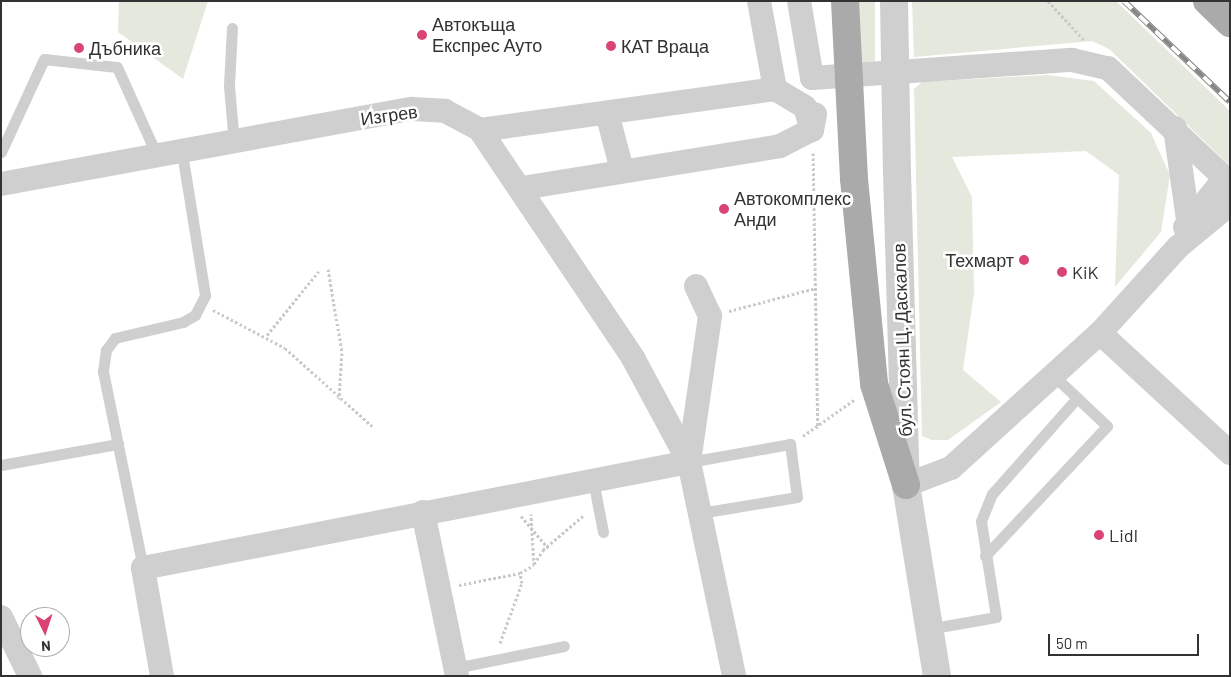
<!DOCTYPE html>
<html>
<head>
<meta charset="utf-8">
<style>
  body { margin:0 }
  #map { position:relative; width:1231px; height:677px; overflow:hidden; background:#fff; font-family:Barlow,sans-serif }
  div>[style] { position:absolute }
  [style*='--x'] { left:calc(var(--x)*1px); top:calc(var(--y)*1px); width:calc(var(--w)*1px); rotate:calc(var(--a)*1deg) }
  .green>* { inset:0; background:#e5e8dc }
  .path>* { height:3px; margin-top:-1.5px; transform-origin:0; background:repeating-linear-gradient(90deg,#c9c9c9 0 2.5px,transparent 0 5px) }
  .service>* { height:11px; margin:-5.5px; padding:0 5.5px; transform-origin:5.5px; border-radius:5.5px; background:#cfcfcf }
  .minor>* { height:24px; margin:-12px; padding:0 12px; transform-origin:12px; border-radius:12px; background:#cfcfcf }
  .tertiary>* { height:28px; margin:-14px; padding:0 14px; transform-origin:14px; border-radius:14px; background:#cfcfcf }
  .primary>* { height:28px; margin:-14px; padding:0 14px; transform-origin:14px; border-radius:14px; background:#aaa }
  .rail>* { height:5.5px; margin-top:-2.75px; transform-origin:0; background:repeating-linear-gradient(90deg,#fff 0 11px,#878787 0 22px); box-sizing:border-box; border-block:1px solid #878787 }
  .tertiary-bridge>* { height:28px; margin:-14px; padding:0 14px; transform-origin:14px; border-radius:14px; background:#cfcfcf }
  .primary-bridge>* { height:28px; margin:-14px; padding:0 14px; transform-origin:14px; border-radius:14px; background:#aaa }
  .dots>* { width:14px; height:14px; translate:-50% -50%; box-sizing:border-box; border:2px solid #fff; border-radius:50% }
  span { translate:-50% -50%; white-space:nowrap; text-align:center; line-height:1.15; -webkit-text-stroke:5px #fff; paint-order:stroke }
  .poi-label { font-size:18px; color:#323232 }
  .left { translate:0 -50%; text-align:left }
  .right { translate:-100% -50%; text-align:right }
  .street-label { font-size:18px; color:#323232 }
  .frame { position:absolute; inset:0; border:2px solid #323232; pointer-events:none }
  .north { position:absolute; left:20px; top:607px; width:50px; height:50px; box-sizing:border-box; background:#fff; border:1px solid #adadad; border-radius:50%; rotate:176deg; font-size:14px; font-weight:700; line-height:20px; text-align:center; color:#323232 }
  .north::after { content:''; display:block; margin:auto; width:18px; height:22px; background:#d94473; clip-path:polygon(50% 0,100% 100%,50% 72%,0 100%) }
  .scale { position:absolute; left:1048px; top:634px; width:151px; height:22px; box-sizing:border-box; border:2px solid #323232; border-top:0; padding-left:6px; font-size:15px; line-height:18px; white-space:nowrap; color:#323232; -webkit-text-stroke:4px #fff; paint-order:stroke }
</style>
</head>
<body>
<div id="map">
  <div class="green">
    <div style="clip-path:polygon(119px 1px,208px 1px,183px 79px,118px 32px)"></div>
    <div style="clip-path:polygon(854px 1px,875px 1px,875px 66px,858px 67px)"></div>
    <div style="clip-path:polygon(912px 1px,1116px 1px,1230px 111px,1230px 166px,1109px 49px,1092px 41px,914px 57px)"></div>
    <div style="clip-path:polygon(1047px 75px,1094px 81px,1151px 133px,1170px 175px,1161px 232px,1115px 287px,1119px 175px,1086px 151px,952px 157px,972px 197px,974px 293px,963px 370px,1001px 402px,948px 440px,932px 440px,922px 436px,914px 89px,922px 82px)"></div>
  </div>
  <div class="path">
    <div style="--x:1048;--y:1;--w:54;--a:47.2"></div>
    <div style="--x:813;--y:153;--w:275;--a:89"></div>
    <div style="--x:328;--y:269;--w:85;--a:80.5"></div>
    <div style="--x:342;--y:353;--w:46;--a:93.7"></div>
    <div style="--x:213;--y:310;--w:81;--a:27.8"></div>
    <div style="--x:285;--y:348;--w:117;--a:41.9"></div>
    <div style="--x:729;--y:311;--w:90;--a:-14.8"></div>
    <div style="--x:267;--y:335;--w:82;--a:-50.9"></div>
    <div style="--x:803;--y:436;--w:64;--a:-35.4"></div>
    <div style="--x:521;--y:516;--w:42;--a:49.8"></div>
    <div style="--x:534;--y:564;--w:17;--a:-57"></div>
    <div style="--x:543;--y:550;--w:54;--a:-40.5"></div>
    <div style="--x:459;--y:585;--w:62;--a:-11.1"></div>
    <div style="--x:520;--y:573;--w:16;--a:-30"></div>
    <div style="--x:534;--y:565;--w:51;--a:-93.4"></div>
    <div style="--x:500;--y:643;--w:64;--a:-69.9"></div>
    <div style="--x:522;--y:583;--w:10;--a:-101"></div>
  </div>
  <div class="service">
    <div style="--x:232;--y:28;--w:58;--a:93"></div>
    <div style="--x:229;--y:86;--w:57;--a:85"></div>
    <div style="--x:1;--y:152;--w:102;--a:-65.2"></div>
    <div style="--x:44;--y:59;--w:73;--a:6.3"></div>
    <div style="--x:117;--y:67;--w:100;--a:65.7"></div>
    <div style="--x:689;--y:462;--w:103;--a:-10.1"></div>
    <div style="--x:790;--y:444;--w:53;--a:82.5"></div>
    <div style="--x:797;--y:497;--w:98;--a:170.6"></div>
    <div style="--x:1;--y:465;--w:119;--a:-10.2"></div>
    <div style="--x:593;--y:480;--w:53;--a:79.1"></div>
    <div style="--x:985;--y:556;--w:178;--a:-46.8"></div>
    <div style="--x:1107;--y:426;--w:74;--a:-136.6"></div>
    <div style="--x:143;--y:568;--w:201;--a:-101.5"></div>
    <div style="--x:103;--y:371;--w:21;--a:-82"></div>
    <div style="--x:106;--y:350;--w:15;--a:-53"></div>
    <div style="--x:115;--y:338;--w:70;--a:-13.2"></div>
    <div style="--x:183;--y:322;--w:14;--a:-30"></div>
    <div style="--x:195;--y:315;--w:22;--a:-63"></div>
    <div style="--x:205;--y:295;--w:144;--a:-99.2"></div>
    <div style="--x:928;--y:629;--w:69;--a:-10"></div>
    <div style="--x:996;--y:617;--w:97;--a:-98.9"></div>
    <div style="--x:981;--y:521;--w:29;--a:-68"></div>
    <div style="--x:992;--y:494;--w:128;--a:-48.5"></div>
    <div style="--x:455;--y:668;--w:111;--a:-11.4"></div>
  </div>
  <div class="minor">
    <div style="--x:759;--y:1;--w:89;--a:79.7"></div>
    <div style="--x:799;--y:1;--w:78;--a:80.4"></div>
    <div style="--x:812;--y:78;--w:261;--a:-4"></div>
    <div style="--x:1072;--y:60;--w:37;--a:13"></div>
    <div style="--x:1108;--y:68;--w:168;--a:43.3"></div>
    <div style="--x:607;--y:113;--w:59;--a:75.3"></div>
    <div style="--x:1175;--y:128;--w:92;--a:81.9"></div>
    <div style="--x:480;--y:130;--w:275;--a:56.1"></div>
    <div style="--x:633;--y:358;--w:118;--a:61.7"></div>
    <div style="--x:689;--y:462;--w:219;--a:78.1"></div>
    <div style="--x:1;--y:184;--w:417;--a:-10.4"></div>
    <div style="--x:411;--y:109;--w:34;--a:3"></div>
    <div style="--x:445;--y:111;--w:40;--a:28"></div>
    <div style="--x:480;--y:130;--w:298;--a:-7.9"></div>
    <div style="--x:775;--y:89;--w:35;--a:31"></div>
    <div style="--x:805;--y:107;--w:24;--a:73"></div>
    <div style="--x:522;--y:188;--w:261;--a:-9.2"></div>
    <div style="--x:780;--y:146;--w:36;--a:-27"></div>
    <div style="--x:812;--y:130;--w:16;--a:-79"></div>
    <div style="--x:1185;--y:227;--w:63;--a:-50.8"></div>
    <div style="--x:1100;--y:333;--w:177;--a:42.7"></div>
    <div style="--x:906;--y:485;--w:48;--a:-20.7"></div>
    <div style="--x:951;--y:468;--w:201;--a:-42.2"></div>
    <div style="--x:1100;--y:333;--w:116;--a:-47.8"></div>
    <div style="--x:1178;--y:247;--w:67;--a:-39.6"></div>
    <div style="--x:423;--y:512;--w:167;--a:78.3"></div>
    <div style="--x:1;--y:617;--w:66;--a:63.8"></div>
    <div style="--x:162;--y:676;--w:110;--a:-100"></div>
    <div style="--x:143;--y:568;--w:556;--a:-10.99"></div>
    <div style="--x:689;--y:462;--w:148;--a:-81.8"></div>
    <div style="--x:710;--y:316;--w:33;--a:-115"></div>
  </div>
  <div class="tertiary">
    <div style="--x:897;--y:171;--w:314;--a:88.4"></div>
    <div style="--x:906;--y:485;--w:193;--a:80.8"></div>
  </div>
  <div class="primary">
    <div style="--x:1207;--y:1;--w:32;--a:44"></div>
    <div style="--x:854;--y:179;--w:206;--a:84.4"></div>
    <div style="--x:874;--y:384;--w:106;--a:72.4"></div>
  </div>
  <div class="rail">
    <div style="--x:1124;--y:1;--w:146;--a:43.6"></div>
  </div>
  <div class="tertiary-bridge">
    <div style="--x:894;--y:1;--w:170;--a:89"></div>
  </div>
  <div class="primary-bridge">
    <div style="--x:845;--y:1;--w:178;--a:87.1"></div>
  </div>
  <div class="dots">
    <div style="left:422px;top:35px;background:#d94473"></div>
    <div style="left:611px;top:46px;background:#d94473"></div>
    <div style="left:79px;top:48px;background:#d94473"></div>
    <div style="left:724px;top:209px;background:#d94473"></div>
    <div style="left:1024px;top:260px;background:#d94473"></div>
    <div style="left:1062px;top:272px;background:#d94473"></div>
    <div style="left:1099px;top:535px;background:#d94473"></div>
  </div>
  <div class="poi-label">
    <span class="left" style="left:432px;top:35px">Автокъща<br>Експрес Ауто</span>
    <span class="left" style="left:621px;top:46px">КАТ Враца</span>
    <span class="left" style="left:89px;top:48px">Дъбника</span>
    <span class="left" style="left:734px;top:209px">Автокомплекс<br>Анди</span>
    <span class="right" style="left:1014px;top:260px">Техмарт</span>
    <span class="left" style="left:1072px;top:272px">KiK</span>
    <span class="left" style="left:1109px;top:535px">Lidl</span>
  </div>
  <div class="street-label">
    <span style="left:389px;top:115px;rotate:-8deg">Изгрев</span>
    <span style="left:902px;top:340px;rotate:-92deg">бул. Стоян Ц. Даскалов</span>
  </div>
  <div class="frame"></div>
  <div class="north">N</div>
  <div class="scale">50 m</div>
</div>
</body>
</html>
